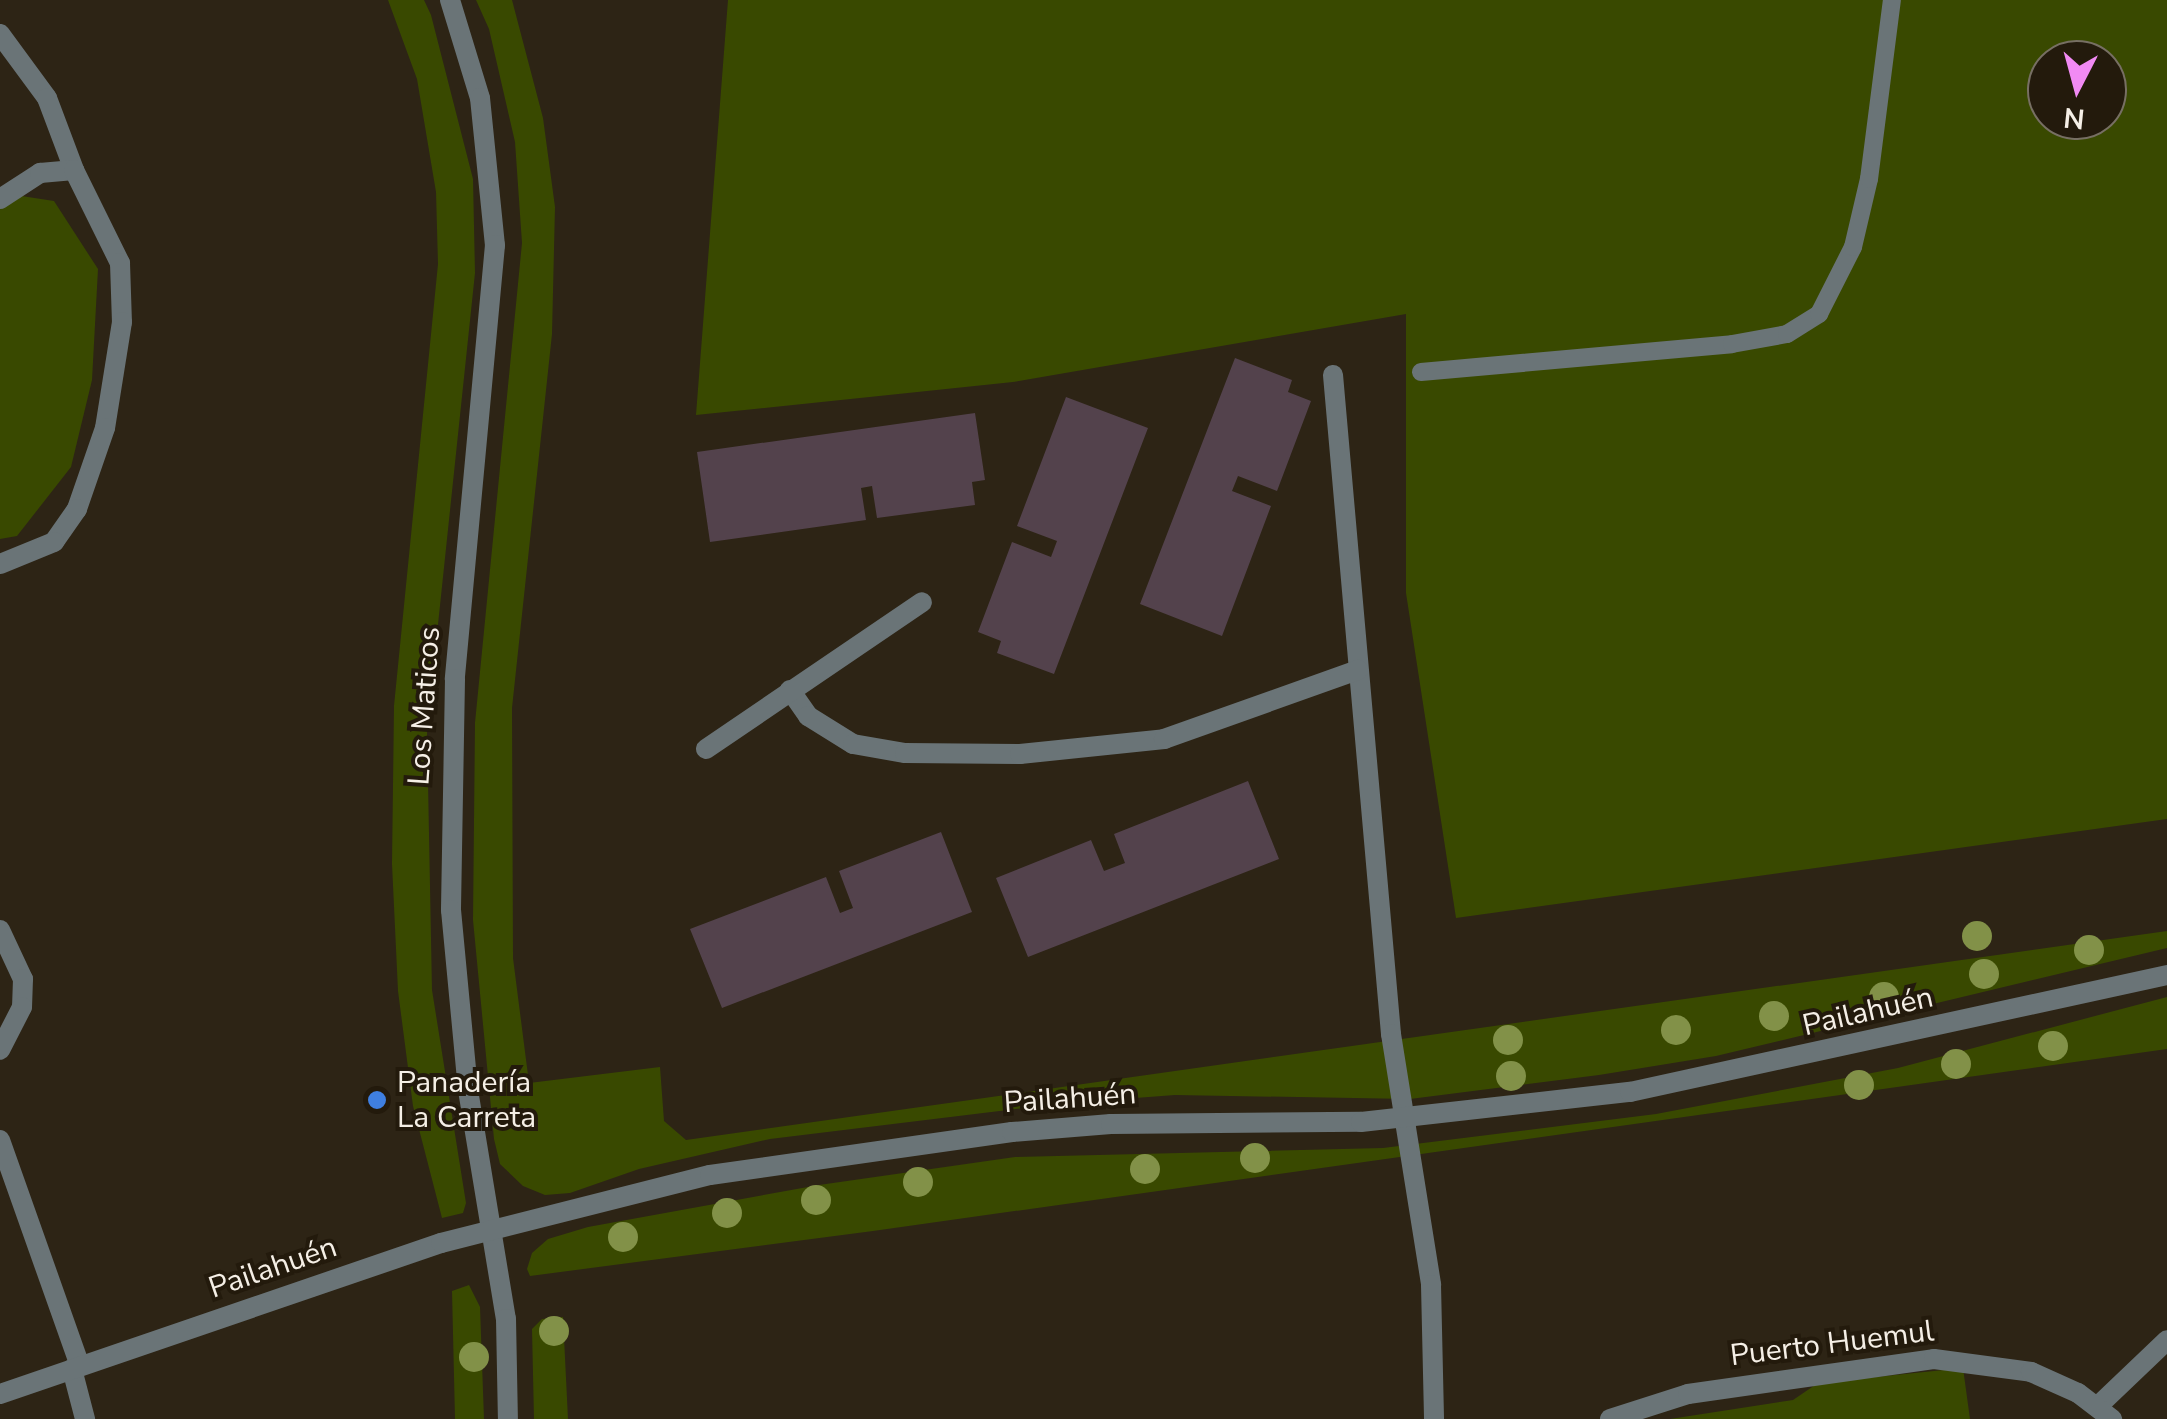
<!DOCTYPE html>
<html>
<head>
<meta charset="utf-8">
<style>
  body { margin:0 }
  #map { position:relative; width:2167px; height:1419px; overflow:hidden; background:#2d2415; font-family:"Nunito Sans",sans-serif }
  div>[style] { position:absolute }
  [style*='--x'] { left:calc(var(--x)*1px); top:calc(var(--y)*1px); width:calc(var(--w)*1px); rotate:calc(var(--a)*1deg) }
  .green>* { inset:0; background:#394900 }
  .building>* { inset:0; background:#53424c }
  .service>* { height:18px; margin:-9px; padding:0 9px; transform-origin:9px; border-radius:9px; background:#6a7477 }
  .minor>* { height:20px; margin:-10px; padding:0 10px; transform-origin:10px; border-radius:10px; background:#6a7477 }
  .trees>* { width:30px; height:30px; margin:-15px; border-radius:50%; background:#829148 }
  .dots>* { width:28px; height:28px; translate:-50% -50%; box-sizing:border-box; border:5px solid #231a0c; border-radius:50% }
  span { translate:-50% -50%; white-space:nowrap; text-align:center; line-height:1.15; -webkit-text-stroke:8px #231a0c; paint-order:stroke }
  .street-label { font-size:30px; color:#f5efe6 }
  .poi-label { font-size:30px; color:#f5efe6 }
  .left { translate:0 -50%; text-align:left }
  .north { position:absolute; left:2027px; top:40px; width:100px; height:100px; box-sizing:border-box; background:#231a0c; border:2px solid #776f63; border-radius:50%; rotate:186deg; font-size:28px; font-weight:700; line-height:40px; text-align:center; color:#f5efe6 }
  .north::after { content:''; display:block; margin:auto; width:35px; height:45px; background:#f18af4; clip-path:polygon(50% 0,100% 100%,50% 72%,0 100%) }
</style>
</head>
<body>
<div id="map">
  <div class="green">
    <div style="clip-path:polygon(388px 0,424px 0,431px 15px,473px 179px,475px 273px,427px 729px,432px 990px,466px 1203px,463px 1213px,442px 1218px,413px 1106px,398px 991px,392px 864px,394px 706px,438px 264px,436px 192px,417px 79px)"></div>
    <div style="clip-path:polygon(476px 0,512px 0,543px 118px,555px 207px,552px 334px,512px 708px,513px 958px,529px 1083px,660px 1067px,664px 1121px,686px 1140px,2167px 931px,2167px 948px,1716px 1056px,1599px 1075px,1410px 1099px,1175px 1095px,1056px 1104px,770px 1139px,639px 1169px,570px 1193px,545px 1195px,523px 1186px,500px 1164px,494px 1139px,473px 920px,475px 723px,522px 243px,515px 142px,489px 29px)"></div>
    <div style="clip-path:polygon(evenodd,728px 0,2167px 0,2167px 819px,1456px 918px,1406px 593px,1406px 314px,1013px 382px,696px 415px,728px 0,2047px 60px,2107px 60px,2107px 120px,2047px 120px,2047px 60px)"></div>
    <div style="clip-path:polygon(15px 195px,54px 201px,98px 269px,92px 380px,71px 467px,17px 536px,0 539px,0 207px)"></div>
    <div style="clip-path:polygon(2167px 997px,2167px 1049px,873px 1231px,530px 1276px,527px 1269px,532px 1253px,548px 1239px,588px 1227px,819px 1185px,1015px 1157px,1383px 1148px,1656px 1114px,1898px 1068px)"></div>
    <div style="clip-path:polygon(469px 1285px,480px 1307px,484px 1419px,455px 1419px,452px 1291px)"></div>
    <div style="clip-path:polygon(563px 1317px,568px 1419px,534px 1419px,532px 1329px,542px 1319px)"></div>
    <div style="clip-path:polygon(1963px 1368px,1970px 1419px,1670px 1419px,1793px 1400px,1818px 1383px)"></div>
  </div>
  <div class="building">
    <div style="clip-path:polygon(1235px 358px,1292px 380px,1288px 392px,1311px 401px,1277px 491px,1238px 476px,1232px 491px,1271px 506px,1222px 636px,1140px 604px)"></div>
    <div style="clip-path:polygon(1066px 397px,1148px 428px,1054px 674px,997px 653px,1001px 641px,978px 632px,1012px 542px,1051px 557px,1057px 541px,1017px 526px)"></div>
    <div style="clip-path:polygon(975px 413px,985px 480px,972px 482px,975px 505px,877px 518px,872px 486px,861px 488px,866px 520px,710px 542px,697px 452px)"></div>
    <div style="clip-path:polygon(1248px 781px,1279px 859px,1028px 957px,996px 878px,1091px 840px,1104px 871px,1125px 863px,1114px 834px)"></div>
    <div style="clip-path:polygon(941px 832px,972px 912px,722px 1008px,690px 929px,826px 877px,840px 913px,853px 908px,839px 871px)"></div>
  </div>
  <div class="service">
    <div style="--x:1421;--y:372;--w:312;--a:-5.1"></div>
    <div style="--x:1732;--y:344;--w:56;--a:-10.3"></div>
    <div style="--x:1787;--y:334;--w:38;--a:-32"></div>
    <div style="--x:1819;--y:314;--w:75;--a:-63.1"></div>
    <div style="--x:1853;--y:247;--w:70;--a:-76.8"></div>
    <div style="--x:1869;--y:179;--w:180;--a:-82.7"></div>
  </div>
  <div class="minor">
    <div style="--x:450;--y:0;--w:102;--a:73"></div>
    <div style="--x:480;--y:98;--w:148;--a:84.2"></div>
    <div style="--x:495;--y:245;--w:436;--a:95.3"></div>
    <div style="--x:455;--y:679;--w:231;--a:91"></div>
    <div style="--x:451;--y:910;--w:181;--a:84.6"></div>
    <div style="--x:468;--y:1090;--w:232;--a:80.6"></div>
    <div style="--x:506;--y:1319;--w:100;--a:88.9"></div>
    <div style="--x:0;--y:34;--w:79;--a:53.7"></div>
    <div style="--x:47;--y:98;--w:77;--a:69.4"></div>
    <div style="--x:0;--y:199;--w:48;--a:-33"></div>
    <div style="--x:40;--y:173;--w:34;--a:-5"></div>
    <div style="--x:74;--y:170;--w:104;--a:63.7"></div>
    <div style="--x:120;--y:263;--w:59;--a:88.1"></div>
    <div style="--x:122;--y:322;--w:107;--a:99.1"></div>
    <div style="--x:105;--y:428;--w:86;--a:109.1"></div>
    <div style="--x:77;--y:509;--w:40;--a:124.9"></div>
    <div style="--x:54;--y:542;--w:58;--a:157.8"></div>
    <div style="--x:1333;--y:375;--w:662;--a:84.97"></div>
    <div style="--x:1391;--y:1034;--w:254;--a:80.9"></div>
    <div style="--x:1431;--y:1285;--w:134;--a:88.7"></div>
    <div style="--x:790;--y:690;--w:32;--a:55"></div>
    <div style="--x:808;--y:716;--w:53;--a:31.9"></div>
    <div style="--x:853;--y:744;--w:53;--a:9.8"></div>
    <div style="--x:905;--y:753;--w:115;--a:0.5"></div>
    <div style="--x:1020;--y:754;--w:145;--a:-5.9"></div>
    <div style="--x:1164;--y:739;--w:206;--a:-19.6"></div>
    <div style="--x:706;--y:749;--w:261;--a:-34.2"></div>
    <div style="--x:0;--y:930;--w:54;--a:64.9"></div>
    <div style="--x:23;--y:979;--w:28;--a:92"></div>
    <div style="--x:22;--y:1007;--w:48;--a:117.1"></div>
    <div style="--x:0;--y:1140;--w:240;--a:70.5"></div>
    <div style="--x:72;--y:1369;--w:52;--a:75.4"></div>
    <div style="--x:0;--y:1394;--w:466;--a:-18.9"></div>
    <div style="--x:441;--y:1243;--w:277;--a:-14.2"></div>
    <div style="--x:710;--y:1175;--w:305;--a:-8.1"></div>
    <div style="--x:1012;--y:1132;--w:99;--a:-4.6"></div>
    <div style="--x:1111;--y:1124;--w:250;--a:-0.5"></div>
    <div style="--x:1361;--y:1122;--w:271;--a:-6.4"></div>
    <div style="--x:1630;--y:1092;--w:550;--a:-12.29"></div>
    <div style="--x:2098;--y:1406;--w:95;--a:-43.7"></div>
    <div style="--x:1610;--y:1419;--w:82;--a:-17.8"></div>
    <div style="--x:1688;--y:1394;--w:248;--a:-8.1"></div>
    <div style="--x:1934;--y:1359;--w:98;--a:7.6"></div>
    <div style="--x:2031;--y:1372;--w:51;--a:24.1"></div>
    <div style="--x:2078;--y:1393;--w:43;--a:37.4"></div>
  </div>
  <div class="trees">
    <div style="left:1977px;top:936px"></div>
    <div style="left:2089px;top:950px"></div>
    <div style="left:1984px;top:974px"></div>
    <div style="left:1884px;top:997px"></div>
    <div style="left:1774px;top:1016px"></div>
    <div style="left:1676px;top:1030px"></div>
    <div style="left:1508px;top:1040px"></div>
    <div style="left:2053px;top:1046px"></div>
    <div style="left:1956px;top:1064px"></div>
    <div style="left:1511px;top:1076px"></div>
    <div style="left:1859px;top:1085px"></div>
    <div style="left:1255px;top:1158px"></div>
    <div style="left:1145px;top:1169px"></div>
    <div style="left:918px;top:1182px"></div>
    <div style="left:816px;top:1200px"></div>
    <div style="left:727px;top:1213px"></div>
    <div style="left:623px;top:1237px"></div>
    <div style="left:554px;top:1331px"></div>
    <div style="left:474px;top:1357px"></div>
  </div>
  <div class="dots">
    <div style="left:377px;top:1100px;background:#3f7fe0"></div>
  </div>
  <div class="street-label">
    <span style="left:425px;top:706px;rotate:-86deg">Los Maticos</span>
    <span style="left:1868px;top:1012px;rotate:-13deg">Pailahuén</span>
    <span style="left:1070px;top:1099px;rotate:-4deg">Pailahuén</span>
    <span style="left:273px;top:1268px;rotate:-19deg">Pailahuén</span>
    <span style="left:1832px;top:1344px;rotate:-7deg">Puerto Huemul</span>
  </div>
  <div class="poi-label">
    <span class="left" style="left:397px;top:1100px">Panadería<br>La Carreta</span>
  </div>
  <div class="north">N</div>
</div>
</body>
</html>
